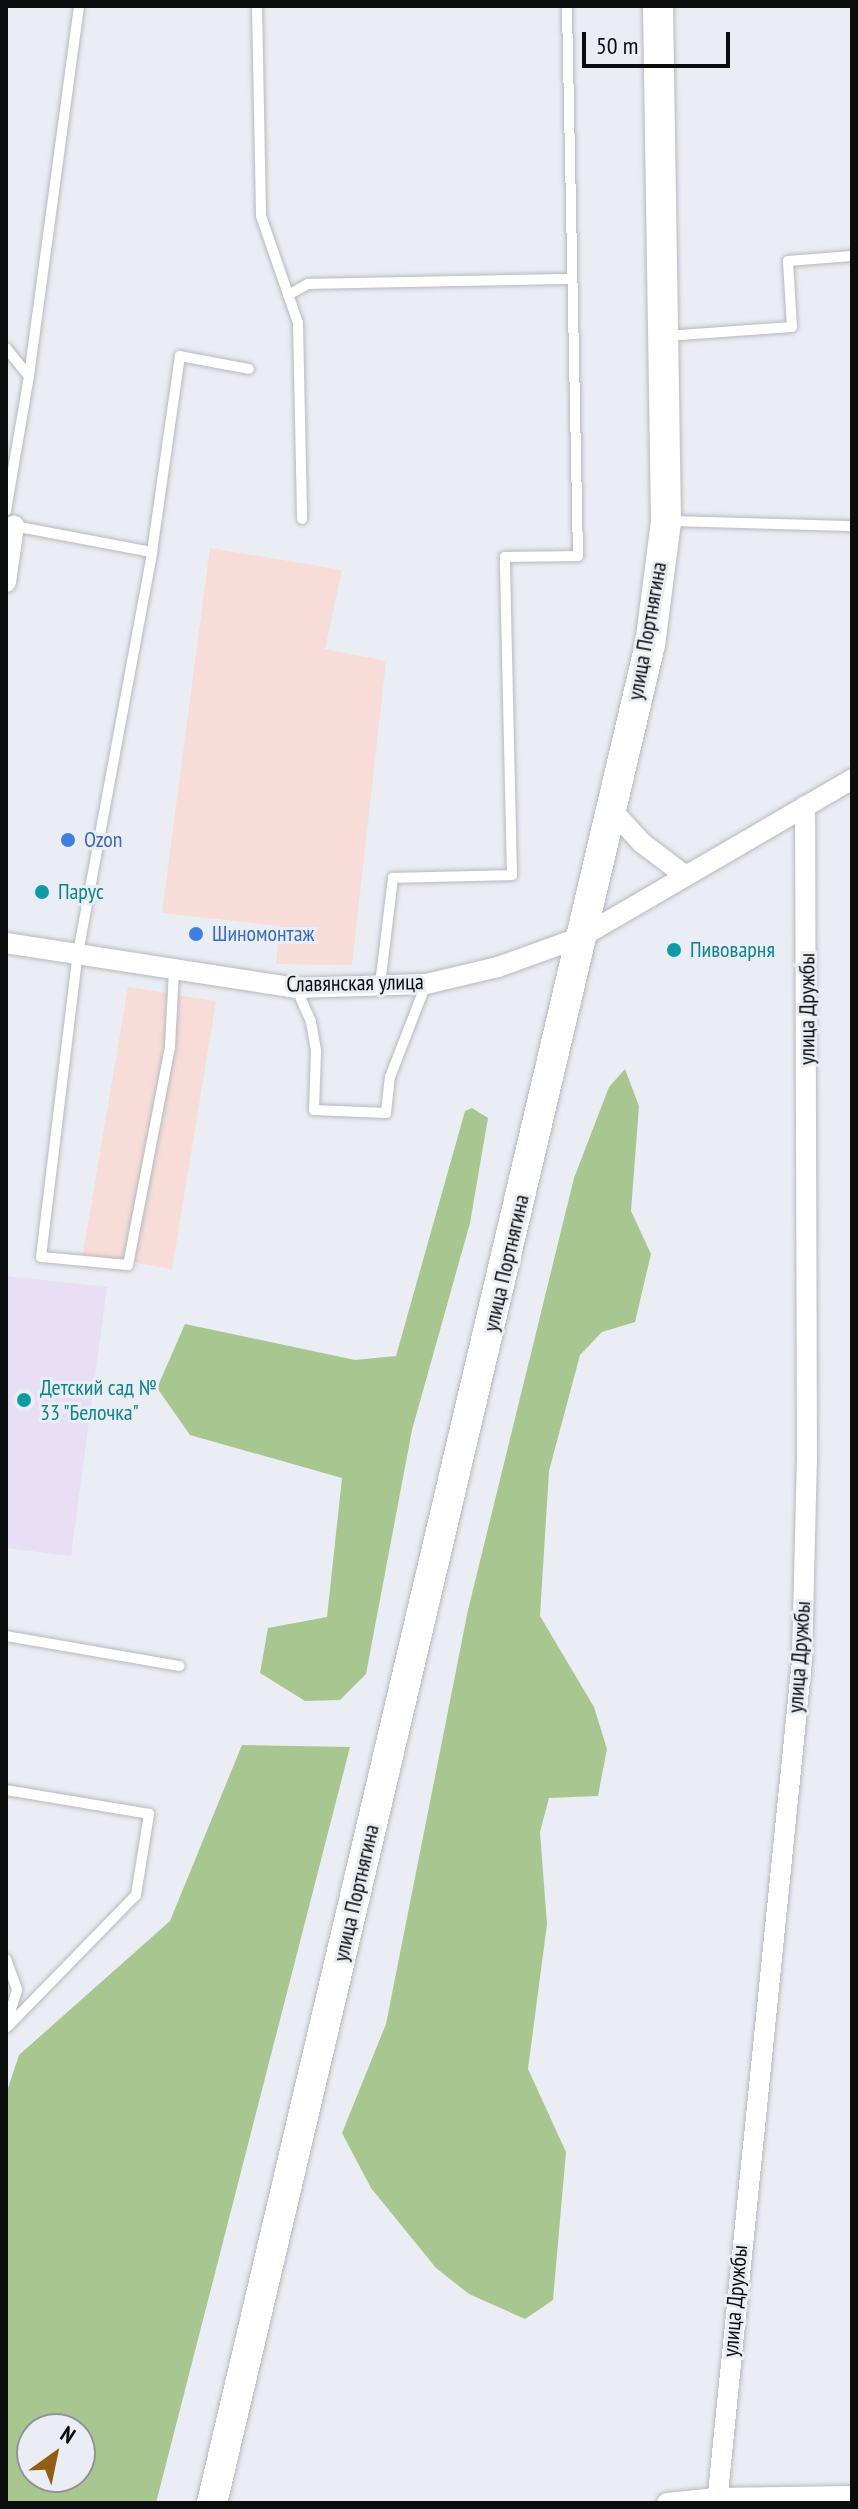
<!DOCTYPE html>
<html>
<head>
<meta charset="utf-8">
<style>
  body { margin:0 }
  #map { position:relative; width:858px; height:2509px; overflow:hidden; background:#eaedf3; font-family:"PT Sans Narrow",sans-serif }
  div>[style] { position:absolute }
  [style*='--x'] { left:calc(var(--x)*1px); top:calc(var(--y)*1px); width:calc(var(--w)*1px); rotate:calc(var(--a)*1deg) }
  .industrial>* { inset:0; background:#f7dcd8 }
  .education>* { inset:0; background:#e8dff4 }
  .forest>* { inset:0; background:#a8c790 }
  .roads { filter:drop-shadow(0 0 2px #b6b9bf) drop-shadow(0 0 2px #b6b9bf) }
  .service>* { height:10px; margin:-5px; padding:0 5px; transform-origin:5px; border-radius:5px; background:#fff }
  .minor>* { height:20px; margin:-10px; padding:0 10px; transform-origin:10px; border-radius:10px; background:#fff }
  .primary>* { height:30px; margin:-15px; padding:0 15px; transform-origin:15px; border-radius:15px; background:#fff }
  .dots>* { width:22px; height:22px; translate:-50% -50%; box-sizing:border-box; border:4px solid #eaedf3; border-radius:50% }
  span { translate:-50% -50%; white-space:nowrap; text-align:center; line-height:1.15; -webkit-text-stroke:6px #eaedf3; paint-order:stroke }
  .street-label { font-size:22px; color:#0b0c0e }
  .shop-label { font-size:22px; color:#366cbe }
  .left { translate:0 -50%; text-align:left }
  .culture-label { font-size:22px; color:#0d838f }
  .frame { position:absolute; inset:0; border:8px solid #0b0c0e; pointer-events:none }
  .north { position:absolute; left:16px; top:2413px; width:80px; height:80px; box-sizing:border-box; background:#eaedf3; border:2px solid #919397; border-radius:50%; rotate:33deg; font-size:22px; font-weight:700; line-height:32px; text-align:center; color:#0b0c0e }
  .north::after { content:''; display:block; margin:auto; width:28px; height:36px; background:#935e13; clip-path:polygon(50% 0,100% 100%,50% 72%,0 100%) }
  .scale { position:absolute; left:582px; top:32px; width:148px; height:36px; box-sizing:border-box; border:4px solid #0b0c0e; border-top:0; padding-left:10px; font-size:24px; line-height:28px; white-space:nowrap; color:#0b0c0e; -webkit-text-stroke:6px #eaedf3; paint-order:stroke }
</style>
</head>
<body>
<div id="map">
  <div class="industrial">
    <div style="clip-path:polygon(210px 548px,342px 570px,325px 649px,386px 661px,352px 965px,276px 964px,280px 926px,162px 913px)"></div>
    <div style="clip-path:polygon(128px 987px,216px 1001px,172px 1269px,83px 1254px)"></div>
  </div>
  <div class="education">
    <div style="clip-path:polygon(6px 1276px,107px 1287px,71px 1556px,6px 1548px)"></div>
  </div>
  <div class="forest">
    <div style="clip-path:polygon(625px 1069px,639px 1106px,631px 1211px,651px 1254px,635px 1322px,602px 1332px,580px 1355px,549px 1471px,540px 1616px,594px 1707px,607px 1749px,598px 1796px,549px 1798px,540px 1832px,547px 1924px,528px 2069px,566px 2152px,553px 2300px,525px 2319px,469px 2294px,436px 2268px,371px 2188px,342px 2133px,386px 2024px,468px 1610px,574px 1178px,609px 1087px)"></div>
    <div style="clip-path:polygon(472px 1108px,488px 1118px,470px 1223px,412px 1430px,366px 1674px,340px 1700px,305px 1701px,260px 1673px,268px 1628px,327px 1617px,342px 1478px,190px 1435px,157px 1388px,185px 1324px,355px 1360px,396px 1356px,465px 1111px)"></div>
    <div style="clip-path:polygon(evenodd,242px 1745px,350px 1747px,156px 2503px,6px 2503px,6px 2094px,19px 2055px,170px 1921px,242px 1745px,32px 2429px,80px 2429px,80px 2477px,32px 2477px,32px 2429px)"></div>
  </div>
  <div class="roads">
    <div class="service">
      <div style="--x:257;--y:6;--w:210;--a:88.9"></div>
      <div style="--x:261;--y:216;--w:113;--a:70.9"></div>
      <div style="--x:298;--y:323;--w:196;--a:88.8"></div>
      <div style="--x:288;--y:295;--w:23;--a:-29"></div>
      <div style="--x:308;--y:284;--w:264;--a:-1.1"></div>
      <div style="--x:666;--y:336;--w:126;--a:-4.1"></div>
      <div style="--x:792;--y:327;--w:66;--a:-93.5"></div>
      <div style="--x:788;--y:261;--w:64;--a:-4.5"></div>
      <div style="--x:6;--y:348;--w:36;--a:51"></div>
      <div style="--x:29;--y:376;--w:137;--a:99.7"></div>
      <div style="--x:29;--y:376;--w:373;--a:-82.3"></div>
      <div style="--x:668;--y:521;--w:183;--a:1.6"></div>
      <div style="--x:14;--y:526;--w:140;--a:10.7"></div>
      <div style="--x:174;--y:970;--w:77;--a:93"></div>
      <div style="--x:170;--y:1047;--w:222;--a:100.9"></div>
      <div style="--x:128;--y:1265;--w:87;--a:-174.7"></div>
      <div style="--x:41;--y:1257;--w:306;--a:-83.1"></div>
      <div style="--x:78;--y:953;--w:408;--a:-79.5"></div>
      <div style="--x:152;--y:552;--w:198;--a:-81.9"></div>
      <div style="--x:180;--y:356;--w:70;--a:10.7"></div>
      <div style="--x:380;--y:985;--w:108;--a:-83.1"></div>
      <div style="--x:393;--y:878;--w:119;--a:-1.4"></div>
      <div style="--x:512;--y:875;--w:318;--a:-91.3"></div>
      <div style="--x:505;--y:557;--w:73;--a:-0.8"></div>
      <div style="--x:578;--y:556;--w:550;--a:-91.15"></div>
      <div style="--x:296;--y:988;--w:37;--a:66"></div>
      <div style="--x:311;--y:1022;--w:29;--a:80"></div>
      <div style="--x:316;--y:1051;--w:59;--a:91.9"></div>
      <div style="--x:314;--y:1110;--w:72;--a:2.4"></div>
      <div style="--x:386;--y:1113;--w:36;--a:-84"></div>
      <div style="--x:390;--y:1077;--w:100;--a:-68.8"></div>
      <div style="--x:6;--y:1636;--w:176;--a:9.8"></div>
      <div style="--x:6;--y:1790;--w:145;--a:9.5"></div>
      <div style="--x:149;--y:1814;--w:82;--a:99.1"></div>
      <div style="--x:136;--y:1895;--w:186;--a:134.3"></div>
      <div style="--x:6;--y:1959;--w:33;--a:70"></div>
      <div style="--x:17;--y:1990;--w:37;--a:107"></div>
    </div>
    <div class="minor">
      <div style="--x:6;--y:582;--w:57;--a:-81.9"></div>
      <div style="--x:609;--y:807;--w:49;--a:47.5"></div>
      <div style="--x:642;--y:843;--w:51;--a:37.1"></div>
      <div style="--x:6;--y:943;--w:293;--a:8.8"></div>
      <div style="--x:296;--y:988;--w:130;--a:-1.8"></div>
      <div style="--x:426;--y:984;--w:74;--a:-13.3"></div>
      <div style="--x:498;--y:967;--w:88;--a:-19.9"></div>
      <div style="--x:581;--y:937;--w:314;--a:-30.2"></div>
      <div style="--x:667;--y:2503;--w:50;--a:-5.7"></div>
      <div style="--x:717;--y:2498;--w:135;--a:-0.8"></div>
      <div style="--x:717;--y:2503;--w:847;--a:-84.24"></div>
      <div style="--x:802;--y:1660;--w:199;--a:-88.6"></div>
      <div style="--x:807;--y:1461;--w:655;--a:-90.17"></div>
    </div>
    <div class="primary">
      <div style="--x:212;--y:2503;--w:1909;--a:-76.74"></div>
      <div style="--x:650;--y:645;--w:125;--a:-82.6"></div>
      <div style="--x:666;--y:521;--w:515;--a:-90.89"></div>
    </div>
  </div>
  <div class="dots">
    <div style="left:68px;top:840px;background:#3f7fe0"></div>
    <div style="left:42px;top:892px;background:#0f9aa8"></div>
    <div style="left:196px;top:934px;background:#3f7fe0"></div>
    <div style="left:674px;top:950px;background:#0f9aa8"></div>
    <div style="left:24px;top:1400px;background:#0f9aa8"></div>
  </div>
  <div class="street-label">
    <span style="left:647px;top:631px;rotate:-80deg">улица Портнягина</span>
    <span style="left:355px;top:983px;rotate:-1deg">Славянская улица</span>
    <span style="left:807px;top:1009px;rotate:-90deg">улица Дружбы</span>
    <span style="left:506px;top:1263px;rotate:-77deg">улица Портнягина</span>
    <span style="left:799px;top:1657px;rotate:-86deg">улица Дружбы</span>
    <span style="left:356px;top:1893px;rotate:-77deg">улица Портнягина</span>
    <span style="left:735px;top:2301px;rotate:-85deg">улица Дружбы</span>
  </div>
  <div class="shop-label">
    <span class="left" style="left:84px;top:840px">Ozon</span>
    <span class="left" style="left:212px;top:934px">Шиномонтаж</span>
  </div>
  <div class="culture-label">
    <span class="left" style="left:58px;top:892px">Парус</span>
    <span class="left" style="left:690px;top:950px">Пивоварня</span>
    <span class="left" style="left:40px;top:1400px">Детский сад №<br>33 "Белочка"</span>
  </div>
  <div class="frame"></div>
  <div class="north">N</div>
  <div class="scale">50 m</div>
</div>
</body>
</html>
